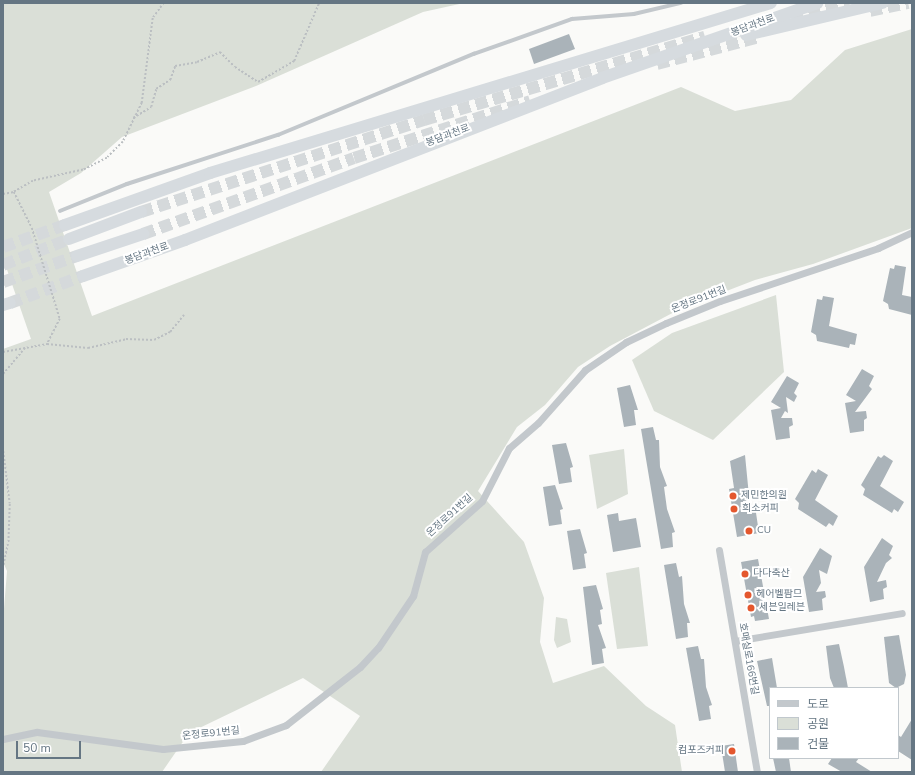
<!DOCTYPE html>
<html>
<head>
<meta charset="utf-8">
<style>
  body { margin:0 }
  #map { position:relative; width:915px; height:775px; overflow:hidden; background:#fafaf8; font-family:"Nunito Sans","Noto Sans KR",sans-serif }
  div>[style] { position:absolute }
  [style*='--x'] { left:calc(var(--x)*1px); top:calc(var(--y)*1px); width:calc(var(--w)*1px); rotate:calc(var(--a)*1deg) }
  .green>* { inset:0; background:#dadfd7 }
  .building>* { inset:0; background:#aab3b9 }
  .highway-tunnel>* { height:12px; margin-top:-6px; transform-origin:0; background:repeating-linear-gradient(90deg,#d5d9db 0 12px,transparent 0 18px) }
  .path>* { height:1.5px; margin-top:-0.75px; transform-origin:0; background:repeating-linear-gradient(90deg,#bbbfc2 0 2px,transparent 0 4px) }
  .lane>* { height:3.5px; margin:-1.75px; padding:0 1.75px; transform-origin:1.75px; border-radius:1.75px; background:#c3c8cc }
  .street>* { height:7px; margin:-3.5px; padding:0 3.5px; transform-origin:3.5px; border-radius:3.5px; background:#c3c8cc }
  .highway>* { height:12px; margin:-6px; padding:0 6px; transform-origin:6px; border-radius:6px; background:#d6dbdf }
  .dots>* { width:11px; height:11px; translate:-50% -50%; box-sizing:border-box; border:2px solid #fff; border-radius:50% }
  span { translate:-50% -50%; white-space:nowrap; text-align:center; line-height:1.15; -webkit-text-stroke:4px #fff; paint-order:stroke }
  .street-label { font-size:10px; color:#657683 }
  .poi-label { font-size:10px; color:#657683 }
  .left { translate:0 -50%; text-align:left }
  .right { translate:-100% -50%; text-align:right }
  .frame { position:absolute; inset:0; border:4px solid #657683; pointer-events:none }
  .legend { position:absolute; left:769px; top:687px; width:130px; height:72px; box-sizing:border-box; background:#fff; border:1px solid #c1c8cd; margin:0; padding:5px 7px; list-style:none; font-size:12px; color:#657683 }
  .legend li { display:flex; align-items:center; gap:8px; height:20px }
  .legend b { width:20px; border:1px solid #c1c8cd }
  .scale { position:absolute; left:16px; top:741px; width:65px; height:18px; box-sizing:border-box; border:2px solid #657683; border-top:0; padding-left:5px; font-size:12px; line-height:14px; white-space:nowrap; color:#657683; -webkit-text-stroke:3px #fff; paint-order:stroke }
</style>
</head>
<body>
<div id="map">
  <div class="green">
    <div style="clip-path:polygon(3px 3px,464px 3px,423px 12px,256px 86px,122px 137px,81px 173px,49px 192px,92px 316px,681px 87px,735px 111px,791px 100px,845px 50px,912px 29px,912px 228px,813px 264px,755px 280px,680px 309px,610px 346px,578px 367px,545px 405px,517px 427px,478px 491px,524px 542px,544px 598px,540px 642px,553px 683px,604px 666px,646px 706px,675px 725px,682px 772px,321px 772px,360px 716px,303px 678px,189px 733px,162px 772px,3px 772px,3px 621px,7px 571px,3px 562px,3px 349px,31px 339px,3px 258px)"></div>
    <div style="clip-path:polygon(776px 295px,784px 372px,713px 440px,654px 411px,632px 360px,672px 333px)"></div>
    <div style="clip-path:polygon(624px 449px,628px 494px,597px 509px,589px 455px)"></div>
    <div style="clip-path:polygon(639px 567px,648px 646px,617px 649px,606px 573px)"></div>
    <div style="clip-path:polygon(556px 617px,567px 619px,571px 642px,557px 648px,554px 640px)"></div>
  </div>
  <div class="building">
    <div style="clip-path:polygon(569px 34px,575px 49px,534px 64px,529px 49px)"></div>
    <div style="clip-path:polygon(895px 265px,906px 267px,902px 295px,912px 297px,912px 315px,889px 309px,888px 304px,883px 301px,890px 268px,894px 269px)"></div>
    <div style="clip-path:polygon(823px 296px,834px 298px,829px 326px,857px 334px,855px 345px,850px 344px,849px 348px,817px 341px,816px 335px,811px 332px,817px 299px,822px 300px)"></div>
    <div style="clip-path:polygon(862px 369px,874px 376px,869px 386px,872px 389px,855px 412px,866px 411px,867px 418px,864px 420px,864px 431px,850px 433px,845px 403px,856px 401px,846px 395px)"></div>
    <div style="clip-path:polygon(787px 376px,799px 383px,794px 393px,797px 396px,794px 402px,786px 397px,788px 413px,785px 411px,781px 418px,792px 418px,793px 425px,789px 427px,790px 438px,776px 440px,771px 410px,781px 408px,771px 402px)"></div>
    <div style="clip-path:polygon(630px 385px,638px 410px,634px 410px,636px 425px,624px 427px,617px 388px)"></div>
    <div style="clip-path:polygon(653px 427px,656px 440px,659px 440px,660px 467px,667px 486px,664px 487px,667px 509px,675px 532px,672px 533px,673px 547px,661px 549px,641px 429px)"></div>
    <div style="clip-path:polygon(566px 443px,573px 467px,570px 468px,572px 482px,559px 484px,552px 445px)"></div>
    <div style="clip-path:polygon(745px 455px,749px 496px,752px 506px,755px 506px,759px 533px,737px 537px,729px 489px,734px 488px,730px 461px)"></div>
    <div style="clip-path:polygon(884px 455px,893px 461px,880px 486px,904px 502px,898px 512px,894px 509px,892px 513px,863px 495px,865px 489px,861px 485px,878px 456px,881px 458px)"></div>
    <div style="clip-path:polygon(818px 469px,828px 475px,815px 500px,838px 516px,833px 526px,829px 523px,826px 527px,798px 509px,799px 503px,795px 499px,812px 470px,816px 473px)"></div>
    <div style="clip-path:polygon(555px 485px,563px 509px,560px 510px,562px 524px,549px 526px,543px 487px)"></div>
    <div style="clip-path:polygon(618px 513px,619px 521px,636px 518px,641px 547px,613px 552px,607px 515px)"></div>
    <div style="clip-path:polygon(580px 529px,587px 553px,584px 554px,586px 568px,573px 570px,567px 531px)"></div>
    <div style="clip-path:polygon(882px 538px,893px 546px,889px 555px,892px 558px,886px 563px,877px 582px,886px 580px,887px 587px,883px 589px,884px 599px,870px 602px,864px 567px)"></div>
    <div style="clip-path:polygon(820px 548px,832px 556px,827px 574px,819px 570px,821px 583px,816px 592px,825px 591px,826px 597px,822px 599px,823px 610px,809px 612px,803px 577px)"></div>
    <div style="clip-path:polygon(758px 559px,769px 619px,755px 621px,754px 616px,751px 617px,741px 562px)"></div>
    <div style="clip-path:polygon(676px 563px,679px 577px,682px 576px,684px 604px,690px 623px,687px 623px,688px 637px,676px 639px,664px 565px)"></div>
    <div style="clip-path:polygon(596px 585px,603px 609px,600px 610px,602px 624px,598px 625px,606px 648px,602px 649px,604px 663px,592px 665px,583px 587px)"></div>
    <div style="clip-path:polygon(899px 635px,906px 675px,904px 684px,896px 688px,889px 683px,884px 637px)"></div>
    <div style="clip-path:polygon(839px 644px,844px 667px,848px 688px,834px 688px,830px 678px,826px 646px)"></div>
    <div style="clip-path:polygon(698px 646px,701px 659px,704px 659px,706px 687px,712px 705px,709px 706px,711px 719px,699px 721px,686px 648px)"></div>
    <div style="clip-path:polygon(772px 658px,777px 688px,770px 688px,770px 706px,767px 706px,757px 661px)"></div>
    <div style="clip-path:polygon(912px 719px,912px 760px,898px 751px,898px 735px,901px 737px)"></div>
    <div style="clip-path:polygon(734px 744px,738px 772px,725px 772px,721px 746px)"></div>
    <div style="clip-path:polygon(773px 758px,789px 758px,791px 772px,776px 772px)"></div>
    <div style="clip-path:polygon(832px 758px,859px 758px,856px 762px,872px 772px,842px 772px,828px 764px)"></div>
  </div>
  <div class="highway-tunnel">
    <div style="--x:870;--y:11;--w:39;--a:-12"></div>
    <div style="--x:791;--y:17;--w:60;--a:-13.6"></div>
    <div style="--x:657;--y:64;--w:106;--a:-14.8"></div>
    <div style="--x:141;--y:212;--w:298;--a:-18"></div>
    <div style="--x:424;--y:120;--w:293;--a:-16.5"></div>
    <div style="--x:143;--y:234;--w:224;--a:-19.8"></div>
    <div style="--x:354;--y:158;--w:185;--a:-17.9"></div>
    <div style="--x:3;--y:247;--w:66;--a:-19.5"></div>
    <div style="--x:3;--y:265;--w:71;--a:-21.5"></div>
    <div style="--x:3;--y:282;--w:78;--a:-19.4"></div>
    <div style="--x:10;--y:303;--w:78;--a:-20.3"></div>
  </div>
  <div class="path">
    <div style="--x:164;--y:3;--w:19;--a:126"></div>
    <div style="--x:153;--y:18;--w:86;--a:97.4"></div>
    <div style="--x:142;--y:103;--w:43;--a:116"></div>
    <div style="--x:123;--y:142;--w:23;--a:135"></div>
    <div style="--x:107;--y:158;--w:27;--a:153"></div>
    <div style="--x:83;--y:170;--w:51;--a:167.6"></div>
    <div style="--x:33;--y:181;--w:22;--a:150"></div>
    <div style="--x:14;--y:192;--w:40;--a:63.4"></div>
    <div style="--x:32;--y:228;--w:95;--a:72.9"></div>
    <div style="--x:60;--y:319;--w:28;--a:117"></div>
    <div style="--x:47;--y:344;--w:41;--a:5.6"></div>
    <div style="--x:88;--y:348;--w:39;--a:-13"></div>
    <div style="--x:126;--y:339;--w:28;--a:2"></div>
    <div style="--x:154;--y:340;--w:18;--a:-27"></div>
    <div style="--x:170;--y:332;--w:22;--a:-51"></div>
    <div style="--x:133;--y:118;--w:21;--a:-31"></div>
    <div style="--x:151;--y:107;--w:19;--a:-74"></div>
    <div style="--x:156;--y:89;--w:17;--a:-33"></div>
    <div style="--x:170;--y:80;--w:15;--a:-70"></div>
    <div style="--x:175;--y:66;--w:22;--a:-10"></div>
    <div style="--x:197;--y:62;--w:25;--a:-23"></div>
    <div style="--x:220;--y:52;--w:21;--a:45"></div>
    <div style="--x:235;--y:67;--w:27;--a:33"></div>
    <div style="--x:258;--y:82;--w:42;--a:-30.3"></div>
    <div style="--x:294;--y:61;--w:63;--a:-66.7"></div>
    <div style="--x:3;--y:194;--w:11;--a:-10"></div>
    <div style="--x:3;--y:352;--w:45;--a:-10.3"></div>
    <div style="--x:3;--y:374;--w:34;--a:-50"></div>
    <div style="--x:3;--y:447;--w:57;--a:83"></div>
    <div style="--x:10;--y:504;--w:36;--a:92"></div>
    <div style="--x:9;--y:540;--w:30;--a:102"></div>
  </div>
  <div class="lane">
    <div style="--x:60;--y:211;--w:72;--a:-21.9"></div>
    <div style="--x:127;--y:184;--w:159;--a:-18"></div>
    <div style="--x:278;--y:135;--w:212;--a:-22.5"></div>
    <div style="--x:474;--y:54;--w:104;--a:-19.7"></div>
    <div style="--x:572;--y:19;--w:62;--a:-4.6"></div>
    <div style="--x:634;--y:14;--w:48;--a:-13.2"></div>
  </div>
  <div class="street">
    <div style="--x:719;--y:550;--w:225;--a:80.3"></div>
    <div style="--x:735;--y:641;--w:169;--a:-9.5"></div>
    <div style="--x:3;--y:739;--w:35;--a:-12"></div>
    <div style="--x:37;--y:732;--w:127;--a:7.7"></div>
    <div style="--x:163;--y:749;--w:80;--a:-5.7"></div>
    <div style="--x:243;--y:741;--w:46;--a:-20.4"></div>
    <div style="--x:286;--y:725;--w:94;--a:-38.1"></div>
    <div style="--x:360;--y:667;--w:26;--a:-47"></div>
    <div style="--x:378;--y:648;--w:63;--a:-56.1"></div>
    <div style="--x:413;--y:596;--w:46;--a:-74.7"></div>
    <div style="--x:425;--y:552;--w:76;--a:-41.8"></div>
    <div style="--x:482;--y:501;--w:59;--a:-63"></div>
    <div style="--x:509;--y:448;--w:38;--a:-41"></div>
    <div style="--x:538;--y:423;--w:71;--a:-48.4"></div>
    <div style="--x:585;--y:370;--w:50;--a:-34.3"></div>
    <div style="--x:626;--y:342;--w:44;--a:-25.4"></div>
    <div style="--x:666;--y:323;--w:58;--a:-22.2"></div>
    <div style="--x:720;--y:301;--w:167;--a:-18.5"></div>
    <div style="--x:878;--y:248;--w:38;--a:-25"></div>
  </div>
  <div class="highway">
    <div style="--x:746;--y:35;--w:140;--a:-13.2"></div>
    <div style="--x:65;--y:225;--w:154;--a:-19.7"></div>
    <div style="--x:210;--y:173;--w:586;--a:-16.86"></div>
    <div style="--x:69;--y:239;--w:77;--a:-20.6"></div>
    <div style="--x:77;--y:256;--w:70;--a:-18.4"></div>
    <div style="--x:83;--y:276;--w:108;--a:-19.4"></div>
    <div style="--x:185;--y:240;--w:447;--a:-21.2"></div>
    <div style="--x:602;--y:78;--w:228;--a:-19.2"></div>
    <div style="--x:3;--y:305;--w:7;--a:-16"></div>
  </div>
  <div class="dots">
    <div style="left:733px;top:496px;background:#e4572e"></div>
    <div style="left:734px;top:509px;background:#e4572e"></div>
    <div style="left:749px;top:531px;background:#e4572e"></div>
    <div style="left:745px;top:574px;background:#e4572e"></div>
    <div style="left:748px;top:595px;background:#e4572e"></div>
    <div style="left:751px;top:608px;background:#e4572e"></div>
    <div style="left:732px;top:751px;background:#e4572e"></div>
  </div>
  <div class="street-label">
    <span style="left:753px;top:26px;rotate:-20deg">봉담과천로</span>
    <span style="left:448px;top:136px;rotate:-21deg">봉담과천로</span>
    <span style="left:147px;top:254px;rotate:-20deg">봉담과천로</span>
    <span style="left:699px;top:300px;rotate:-21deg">온정로91번길</span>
    <span style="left:450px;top:516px;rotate:-42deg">온정로91번길</span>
    <span style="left:748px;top:659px;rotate:80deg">호매실로166번길</span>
    <span style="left:211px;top:734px;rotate:-6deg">온정로91번길</span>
  </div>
  <div class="poi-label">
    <span class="left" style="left:741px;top:496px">제민한의원</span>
    <span class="left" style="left:742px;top:509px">희소커피</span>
    <span class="left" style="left:757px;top:531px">CU</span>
    <span class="left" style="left:753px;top:574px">다다축산</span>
    <span class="left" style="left:756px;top:595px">헤어벨팜므</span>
    <span class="left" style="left:759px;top:608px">세븐일레븐</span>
    <span class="right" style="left:724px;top:751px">컴포즈커피</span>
  </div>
  <div class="frame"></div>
  <ul class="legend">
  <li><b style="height:5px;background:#c3c8cc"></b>도로</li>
  <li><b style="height:11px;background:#dadfd7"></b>공원</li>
  <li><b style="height:11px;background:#aab3b9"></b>건물</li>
  </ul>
  <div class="scale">50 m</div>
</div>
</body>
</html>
